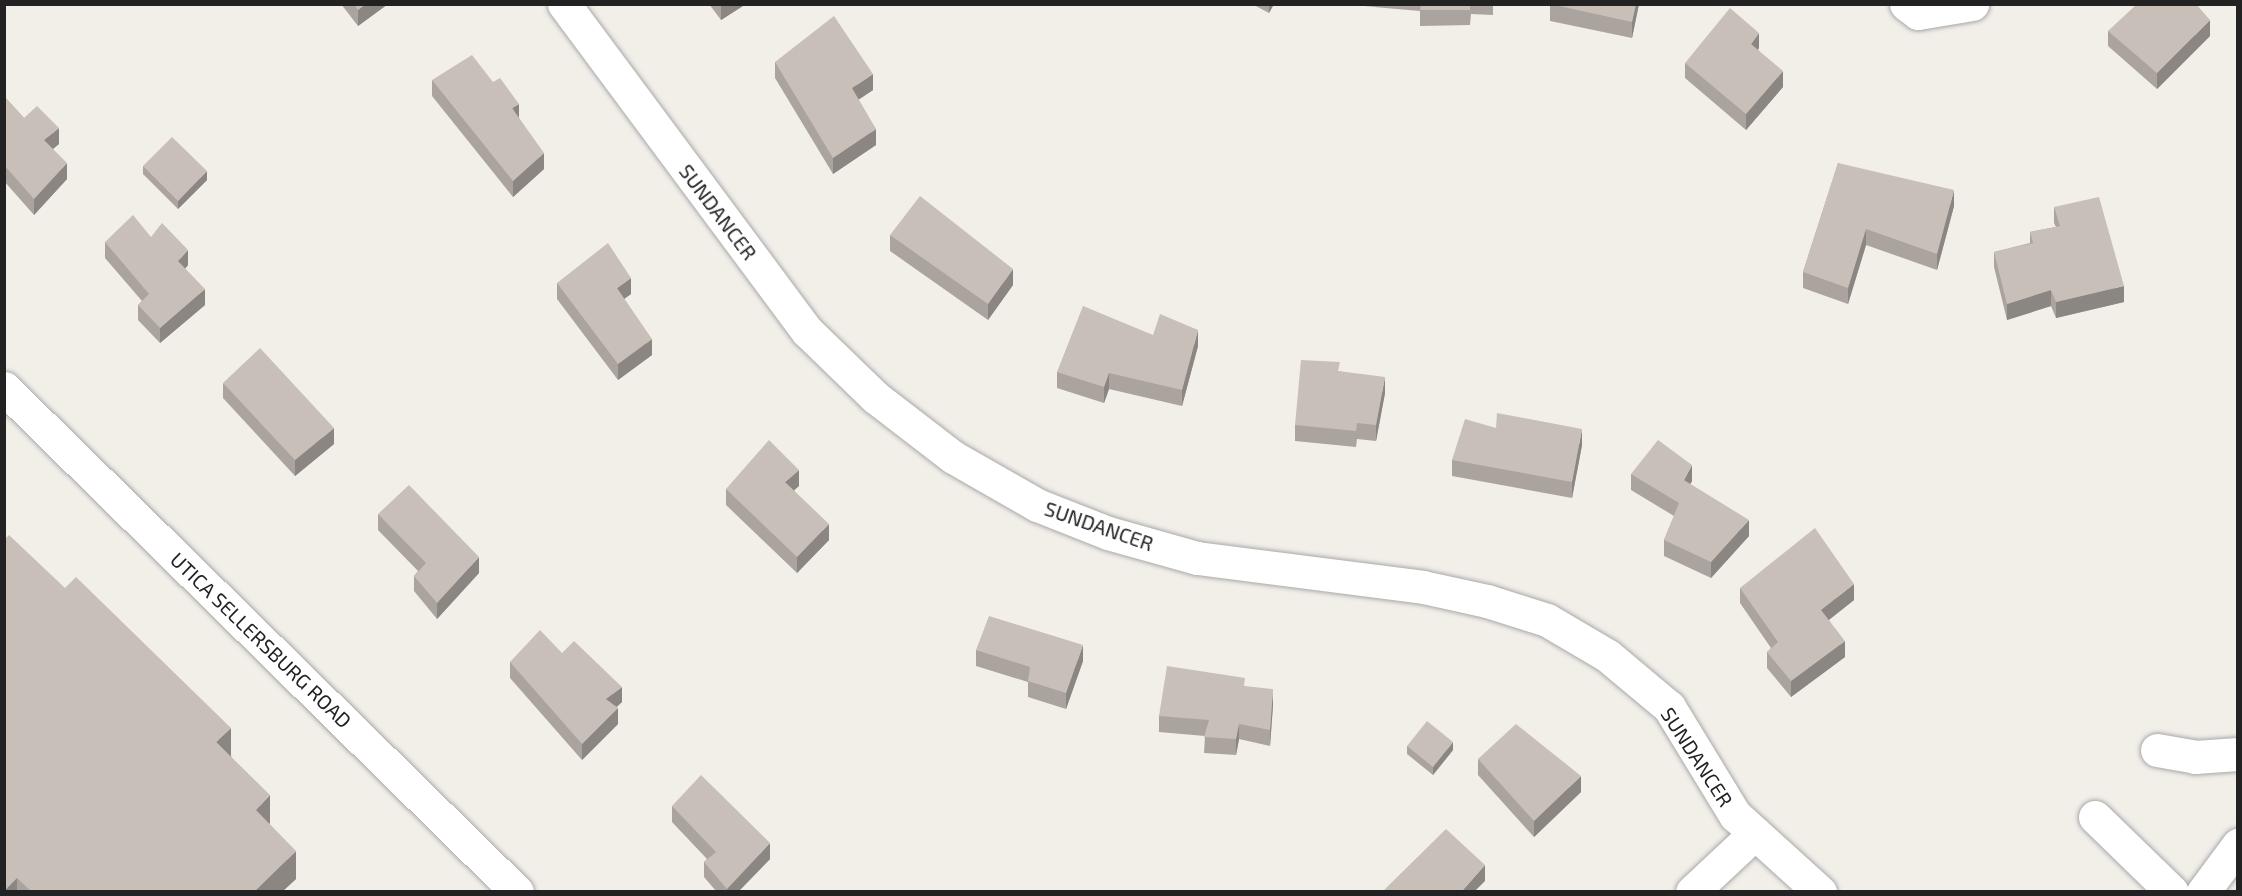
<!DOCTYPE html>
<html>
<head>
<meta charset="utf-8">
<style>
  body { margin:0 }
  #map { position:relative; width:2242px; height:896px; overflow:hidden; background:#f2efe9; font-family:"Exo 2",sans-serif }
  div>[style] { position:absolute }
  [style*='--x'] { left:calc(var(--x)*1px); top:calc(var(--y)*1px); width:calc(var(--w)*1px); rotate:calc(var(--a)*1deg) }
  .roads { filter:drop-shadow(0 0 2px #a9a9a9) drop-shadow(0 0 2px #a9a9a9) }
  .minor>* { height:33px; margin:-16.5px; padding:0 16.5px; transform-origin:16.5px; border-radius:16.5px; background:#fff }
  .wall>* { inset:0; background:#aba49e }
  .shaded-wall>* { inset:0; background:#8b8681 }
  .building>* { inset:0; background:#c7bfb8 }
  span { translate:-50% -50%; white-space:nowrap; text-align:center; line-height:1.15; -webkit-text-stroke:4.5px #fff; paint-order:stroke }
  .street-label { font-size:20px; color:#222 }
  .frame { position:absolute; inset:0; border:6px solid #222; pointer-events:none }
</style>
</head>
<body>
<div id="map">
  <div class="roads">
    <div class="minor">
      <div style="--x:564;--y:4;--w:407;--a:53.4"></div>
      <div style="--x:807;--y:331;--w:95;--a:44.1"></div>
      <div style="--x:875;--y:397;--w:98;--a:37.6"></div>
      <div style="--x:953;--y:457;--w:97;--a:29.7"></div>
      <div style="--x:1037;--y:505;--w:76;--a:21.5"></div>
      <div style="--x:1108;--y:533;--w:92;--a:15.7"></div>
      <div style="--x:1197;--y:558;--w:228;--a:7.3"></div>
      <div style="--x:1423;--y:587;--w:66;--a:12.3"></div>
      <div style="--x:1487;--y:601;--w:63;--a:17.6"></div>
      <div style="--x:1547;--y:620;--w:71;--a:30.5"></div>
      <div style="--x:1608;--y:656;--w:80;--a:39.9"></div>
      <div style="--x:1669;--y:707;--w:127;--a:58.6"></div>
      <div style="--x:1735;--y:815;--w:115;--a:42.2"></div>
      <div style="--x:1906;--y:4;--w:15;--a:37"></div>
      <div style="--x:1918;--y:13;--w:55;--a:-9.5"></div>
      <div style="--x:4;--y:388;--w:719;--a:44.49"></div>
      <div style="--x:2157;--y:750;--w:39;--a:10"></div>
      <div style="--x:2195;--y:757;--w:43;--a:-4"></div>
      <div style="--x:2095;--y:817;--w:107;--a:44.2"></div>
      <div style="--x:1692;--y:892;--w:86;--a:-43.1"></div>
      <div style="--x:2203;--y:892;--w:59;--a:-53.3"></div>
    </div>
  </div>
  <div class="wall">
    <div style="clip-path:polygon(341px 4px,388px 4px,358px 26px)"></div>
    <div style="clip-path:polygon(709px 4px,746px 4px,721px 20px)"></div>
    <div style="clip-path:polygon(1252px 4px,1274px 4px,1269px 13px)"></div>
    <div style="clip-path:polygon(1364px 4px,1493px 4px,1493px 15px,1471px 14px,1470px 25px,1420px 26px,1420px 11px,1364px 6px)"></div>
    <div style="clip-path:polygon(1550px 4px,1639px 4px,1632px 38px,1550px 21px)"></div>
    <div style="clip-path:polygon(2108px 31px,2210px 36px,2157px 89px,2108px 46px)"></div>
    <div style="clip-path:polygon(1759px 48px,1758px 50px,1783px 87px,1746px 130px,1685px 78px,1685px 63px)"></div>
    <div style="clip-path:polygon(775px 62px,873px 90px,858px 100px,876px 145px,833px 174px,775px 78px)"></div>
    <div style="clip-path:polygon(432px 80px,493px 82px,519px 118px,544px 169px,513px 197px,432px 96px)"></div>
    <div style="clip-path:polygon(4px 96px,24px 118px,59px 144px,53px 149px,67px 179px,34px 215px,4px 181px)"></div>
    <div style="clip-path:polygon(1838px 163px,1954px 206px,1937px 270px,1866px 245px,1848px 304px,1803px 288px,1803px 272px)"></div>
    <div style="clip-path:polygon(143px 166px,207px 180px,178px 209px,143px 174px)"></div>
    <div style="clip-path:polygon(2054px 207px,2124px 302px,2056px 318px,2051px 306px,2007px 320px,1994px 267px,1994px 252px,2030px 243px,2030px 232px,2056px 227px,2054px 223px)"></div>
    <div style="clip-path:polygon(890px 235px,1013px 285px,988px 320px,890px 251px)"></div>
    <div style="clip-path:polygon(151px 237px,188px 265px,185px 269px,205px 305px,160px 343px,138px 320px,138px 305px,142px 301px,105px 258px,105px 242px)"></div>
    <div style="clip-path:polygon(557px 283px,631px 294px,624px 299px,652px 355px,618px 380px,557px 299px)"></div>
    <div style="clip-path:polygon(1153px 335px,1198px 346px,1182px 406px,1109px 389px,1104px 403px,1057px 388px,1057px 372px)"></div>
    <div style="clip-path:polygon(1340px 371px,1385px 393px,1376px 441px,1357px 439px,1356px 447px,1295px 441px,1295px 425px)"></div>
    <div style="clip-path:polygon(223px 383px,334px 444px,295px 476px,223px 398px)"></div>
    <div style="clip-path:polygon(1496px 428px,1582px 445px,1572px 498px,1452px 476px,1452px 460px)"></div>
    <div style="clip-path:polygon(1631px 474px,1692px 481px,1690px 484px,1749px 536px,1711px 578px,1664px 556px,1664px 540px,1674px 516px,1631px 490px)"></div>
    <div style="clip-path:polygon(799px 486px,794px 490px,829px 540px,797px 573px,726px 505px,726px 489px)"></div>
    <div style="clip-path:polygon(378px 514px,479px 573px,437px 619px,414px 591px,414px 576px,418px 571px,378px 530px)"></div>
    <div style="clip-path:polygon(4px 540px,231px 756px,270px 823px,269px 824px,296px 879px,283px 891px,4px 891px)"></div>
    <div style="clip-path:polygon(1740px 588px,1854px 600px,1829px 620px,1845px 657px,1791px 697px,1767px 668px,1767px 652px,1771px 648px,1740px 603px)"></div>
    <div style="clip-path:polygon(976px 650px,1083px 661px,1066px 709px,1028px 697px,1028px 682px,976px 666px)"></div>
    <div style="clip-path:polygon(562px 653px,622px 702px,617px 707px,618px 724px,582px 760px,510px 678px,510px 662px)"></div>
    <div style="clip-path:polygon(1245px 686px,1273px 705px,1270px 746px,1239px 739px,1236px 755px,1204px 753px,1205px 736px,1159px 732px,1159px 716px)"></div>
    <div style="clip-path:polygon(1407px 746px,1453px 750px,1433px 775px,1407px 754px)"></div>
    <div style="clip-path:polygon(1478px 759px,1581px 792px,1534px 837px,1478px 775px)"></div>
    <div style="clip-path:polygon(672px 806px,770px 859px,739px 891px,716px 891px,704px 877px,704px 862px,707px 859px,672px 822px)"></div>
  </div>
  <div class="shaded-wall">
    <div style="clip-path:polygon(366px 4px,388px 4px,358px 26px,358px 10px)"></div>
    <div style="clip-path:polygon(721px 4px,746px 4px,721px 20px)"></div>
    <div style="clip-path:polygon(1269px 4px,1274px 4px,1269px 13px)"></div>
    <div style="clip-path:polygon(1636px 4px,1639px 4px,1632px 38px,1632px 22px)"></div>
    <div style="clip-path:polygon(2210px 20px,2210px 36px,2157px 89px,2157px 73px)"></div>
    <div style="clip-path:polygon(1759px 33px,1759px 48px,1751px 59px,1751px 44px)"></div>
    <div style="clip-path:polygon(1783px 71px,1783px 87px,1746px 130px,1746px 114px)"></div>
    <div style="clip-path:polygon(873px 74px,873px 90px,852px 104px,852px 88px)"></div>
    <div style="clip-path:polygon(519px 104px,519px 120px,512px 108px)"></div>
    <div style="clip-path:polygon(59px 128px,59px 144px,44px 156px,44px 140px)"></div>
    <div style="clip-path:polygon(876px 129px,876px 145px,833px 174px,833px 158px)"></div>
    <div style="clip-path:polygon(544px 153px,544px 169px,513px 197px,513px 181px)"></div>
    <div style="clip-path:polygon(67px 163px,67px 179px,34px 215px,34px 199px)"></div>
    <div style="clip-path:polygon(207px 171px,207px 180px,178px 209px,178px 201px)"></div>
    <div style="clip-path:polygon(1954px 190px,1954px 206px,1937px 270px,1937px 254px)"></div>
    <div style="clip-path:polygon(1866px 229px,1866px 245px,1848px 304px,1848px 288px)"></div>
    <div style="clip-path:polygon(188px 250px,188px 265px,178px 277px,178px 261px)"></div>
    <div style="clip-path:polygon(1013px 269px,1013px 285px,988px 320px,988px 304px)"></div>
    <div style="clip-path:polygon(631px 278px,631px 294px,617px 304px,617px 288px)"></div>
    <div style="clip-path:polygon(2124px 286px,2124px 302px,2056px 318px,2056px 302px)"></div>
    <div style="clip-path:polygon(205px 289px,205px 305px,160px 343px,160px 328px)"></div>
    <div style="clip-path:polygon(2051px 290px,2051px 306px,2007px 320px,2007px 304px)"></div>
    <div style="clip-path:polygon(1198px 330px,1198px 346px,1182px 406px,1182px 390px)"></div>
    <div style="clip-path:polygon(652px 339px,652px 355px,618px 380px,618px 364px)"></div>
    <div style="clip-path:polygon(1109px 373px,1109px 389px,1104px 403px,1104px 387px)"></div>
    <div style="clip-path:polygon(1385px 377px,1385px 393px,1376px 441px,1376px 425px)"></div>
    <div style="clip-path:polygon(334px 428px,334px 444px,295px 476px,295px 460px)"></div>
    <div style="clip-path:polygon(1582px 429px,1582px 445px,1572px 498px,1572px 482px)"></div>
    <div style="clip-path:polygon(1692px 465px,1692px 481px,1684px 496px,1684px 480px)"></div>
    <div style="clip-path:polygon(799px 470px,799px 486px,785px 498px,785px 482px)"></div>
    <div style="clip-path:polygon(1749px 520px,1749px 536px,1711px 578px,1711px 562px)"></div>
    <div style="clip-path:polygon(829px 524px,829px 540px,797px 573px,797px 557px)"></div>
    <div style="clip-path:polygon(479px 557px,479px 573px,437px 619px,437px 603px)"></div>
    <div style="clip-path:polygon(1854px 584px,1854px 600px,1821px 626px,1821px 610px)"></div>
    <div style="clip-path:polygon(1845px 641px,1845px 657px,1791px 697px,1791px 681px)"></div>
    <div style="clip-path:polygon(1083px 645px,1083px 661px,1066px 709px,1066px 693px)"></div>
    <div style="clip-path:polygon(622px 687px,622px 702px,606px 715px,606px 699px)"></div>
    <div style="clip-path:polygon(1273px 689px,1273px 705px,1270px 746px,1270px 730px)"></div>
    <div style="clip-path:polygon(618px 708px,618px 724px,582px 760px,582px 744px)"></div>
    <div style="clip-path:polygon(1239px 724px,1239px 739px,1236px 755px,1236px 739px)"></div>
    <div style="clip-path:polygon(231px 728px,231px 757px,216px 742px)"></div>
    <div style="clip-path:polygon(1453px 742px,1453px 750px,1433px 775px,1433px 767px)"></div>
    <div style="clip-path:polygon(1581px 776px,1581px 792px,1534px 837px,1534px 821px)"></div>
    <div style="clip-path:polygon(270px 795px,270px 823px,256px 839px,256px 810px)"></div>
    <div style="clip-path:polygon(770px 843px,770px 859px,739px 891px,727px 891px,727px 889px)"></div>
    <div style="clip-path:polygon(296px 851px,296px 879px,283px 891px,255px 891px)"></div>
    <div style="clip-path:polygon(1485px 865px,1485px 881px,1475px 891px,1462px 891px)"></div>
    <div style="clip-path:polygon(17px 878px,17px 891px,4px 891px)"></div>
  </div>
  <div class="building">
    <div style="clip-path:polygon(354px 4px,366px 4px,358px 10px)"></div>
    <div style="clip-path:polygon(1421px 4px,1470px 4px,1470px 10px,1420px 10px)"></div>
    <div style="clip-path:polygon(1550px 4px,1636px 4px,1632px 22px)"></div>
    <div style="clip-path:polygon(2137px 4px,2196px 4px,2210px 20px,2157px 73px,2108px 31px)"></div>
    <div style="clip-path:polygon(1730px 8px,1759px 33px,1751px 44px,1783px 71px,1746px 114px,1685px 63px)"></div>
    <div style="clip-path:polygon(834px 16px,873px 74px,852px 88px,876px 129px,833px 158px,775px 62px)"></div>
    <div style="clip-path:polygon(472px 55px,493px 82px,500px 78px,519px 104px,512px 108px,544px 153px,513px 181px,432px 80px)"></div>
    <div style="clip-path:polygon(4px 96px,24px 118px,37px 106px,59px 128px,44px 140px,67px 163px,34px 199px,4px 165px)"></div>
    <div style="clip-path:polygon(172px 137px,207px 171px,178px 201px,143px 166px)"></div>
    <div style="clip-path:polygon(1838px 163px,1954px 190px,1937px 254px,1866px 229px,1848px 288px,1803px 272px)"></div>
    <div style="clip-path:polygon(920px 196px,1013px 269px,988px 304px,890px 235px)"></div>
    <div style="clip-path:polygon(2099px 197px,2124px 286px,2056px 302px,2051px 290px,2007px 304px,1994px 252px,2033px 243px,2030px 232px,2060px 226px,2054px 207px)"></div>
    <div style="clip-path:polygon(133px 215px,151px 237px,162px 223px,188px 250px,178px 261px,205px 289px,160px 328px,138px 305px,149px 294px,105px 242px)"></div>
    <div style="clip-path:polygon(608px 243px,631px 278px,617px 288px,652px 339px,618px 364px,557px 283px)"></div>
    <div style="clip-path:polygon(1083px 306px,1153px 335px,1160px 314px,1198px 330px,1182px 390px,1109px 373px,1104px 387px,1057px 372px)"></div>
    <div style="clip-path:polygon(260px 348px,334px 428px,295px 460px,223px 383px)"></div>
    <div style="clip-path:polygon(1301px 360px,1340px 362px,1338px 371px,1385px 377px,1376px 425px,1357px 423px,1356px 431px,1295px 425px)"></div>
    <div style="clip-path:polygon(1497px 413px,1582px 429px,1572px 482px,1452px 460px,1465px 419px,1496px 428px)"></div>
    <div style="clip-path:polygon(769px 440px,799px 470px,785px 482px,829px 524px,797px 557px,726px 489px)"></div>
    <div style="clip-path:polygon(1658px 440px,1692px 465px,1684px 480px,1749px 520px,1711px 562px,1664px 540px,1679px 503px,1631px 474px)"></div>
    <div style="clip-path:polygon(409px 485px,479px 557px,437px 603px,414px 576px,426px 563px,378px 514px)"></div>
    <div style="clip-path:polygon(1815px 528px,1854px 584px,1821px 610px,1845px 641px,1791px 681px,1767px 652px,1778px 642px,1740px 588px)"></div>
    <div style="clip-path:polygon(9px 535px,65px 588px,76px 577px,231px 728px,216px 742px,270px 795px,256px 810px,296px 851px,255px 891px,31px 891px,17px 878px,4px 891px,4px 540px)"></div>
    <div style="clip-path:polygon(989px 616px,1083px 645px,1066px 693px,1028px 681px,1030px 667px,976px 650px)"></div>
    <div style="clip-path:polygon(540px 630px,562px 653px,574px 641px,622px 687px,606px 699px,618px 708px,582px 744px,510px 662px)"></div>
    <div style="clip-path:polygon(1167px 666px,1245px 678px,1244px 686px,1273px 689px,1270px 730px,1239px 724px,1236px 739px,1204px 737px,1209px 720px,1159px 716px)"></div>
    <div style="clip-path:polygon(1427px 721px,1453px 742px,1433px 767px,1407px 746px)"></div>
    <div style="clip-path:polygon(1516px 724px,1581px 776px,1534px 821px,1478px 759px)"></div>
    <div style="clip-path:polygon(701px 775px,770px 843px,727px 889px,704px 862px,716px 852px,672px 806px)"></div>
    <div style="clip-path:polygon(1446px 829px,1485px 865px,1462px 891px,1383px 891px)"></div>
  </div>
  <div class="street-label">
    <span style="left:718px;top:212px;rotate:53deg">SUNDANCER</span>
    <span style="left:1099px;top:526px;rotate:19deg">SUNDANCER</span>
    <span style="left:261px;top:640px;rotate:44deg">UTICA SELLERSBURG ROAD</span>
    <span style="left:1697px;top:757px;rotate:57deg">SUNDANCER</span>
  </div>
  <div class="frame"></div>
</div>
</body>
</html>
